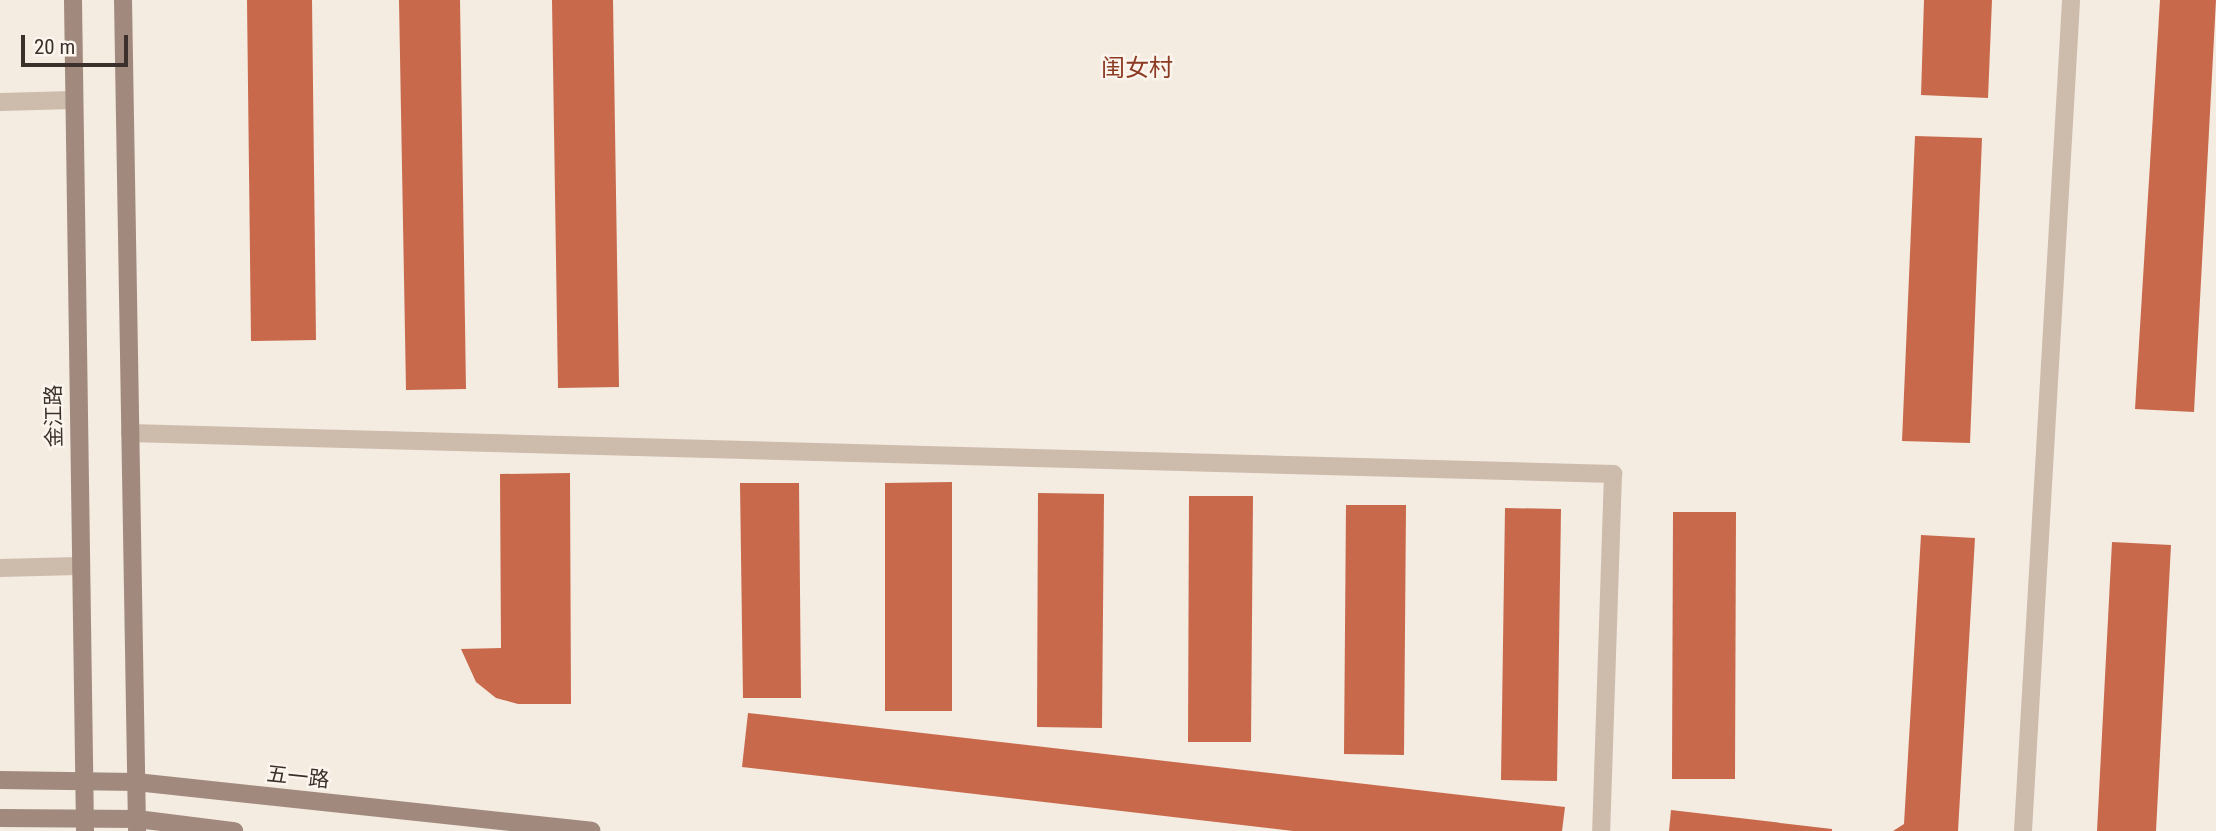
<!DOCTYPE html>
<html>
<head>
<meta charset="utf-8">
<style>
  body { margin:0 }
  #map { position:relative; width:2216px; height:831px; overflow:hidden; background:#f4ebe1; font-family:"Roboto Condensed","Noto Sans SC",sans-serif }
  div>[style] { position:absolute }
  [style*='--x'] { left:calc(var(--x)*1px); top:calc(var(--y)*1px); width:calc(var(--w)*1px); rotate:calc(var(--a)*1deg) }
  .building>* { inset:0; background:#c8694b }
  .street>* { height:18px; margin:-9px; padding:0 9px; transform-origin:9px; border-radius:9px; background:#cdbbac }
  .secondary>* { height:18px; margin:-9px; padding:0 9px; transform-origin:9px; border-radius:9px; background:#a18a7d }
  span { translate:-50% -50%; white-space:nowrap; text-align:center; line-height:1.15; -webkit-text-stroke:5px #fbf5ee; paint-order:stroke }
  .street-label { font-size:21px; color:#3b302b }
  .quarter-label { font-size:24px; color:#8c3b22 }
  .scale { position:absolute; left:21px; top:35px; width:107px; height:32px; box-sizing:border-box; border:4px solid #3b302b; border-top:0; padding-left:9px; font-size:21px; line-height:24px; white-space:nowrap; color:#3b302b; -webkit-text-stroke:5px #fbf5ee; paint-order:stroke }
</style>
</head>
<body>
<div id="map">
  <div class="building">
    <div style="clip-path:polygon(247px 0,312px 0,316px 340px,251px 341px)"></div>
    <div style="clip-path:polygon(399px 0,460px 0,466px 389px,406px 390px)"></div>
    <div style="clip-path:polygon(552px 0,613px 0,619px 387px,558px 388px)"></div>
    <div style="clip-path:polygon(1924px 0,1992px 0,1988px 98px,1921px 95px)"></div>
    <div style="clip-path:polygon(2160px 0,2216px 0,2194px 412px,2135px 409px)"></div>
    <div style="clip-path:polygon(1915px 136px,1982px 138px,1970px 443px,1902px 441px)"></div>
    <div style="clip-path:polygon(570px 473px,571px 704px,518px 704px,496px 698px,476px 682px,461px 649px,501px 648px,500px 474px)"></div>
    <div style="clip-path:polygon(952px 482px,952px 711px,885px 711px,885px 483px)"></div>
    <div style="clip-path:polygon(740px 483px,799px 483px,801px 698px,743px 698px)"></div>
    <div style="clip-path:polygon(1038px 493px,1104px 494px,1102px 728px,1037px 727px)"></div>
    <div style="clip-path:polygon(1189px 496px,1253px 496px,1251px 742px,1188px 742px)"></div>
    <div style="clip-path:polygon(1346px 505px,1406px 505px,1404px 755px,1344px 754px)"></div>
    <div style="clip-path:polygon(1505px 508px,1561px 509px,1557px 781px,1501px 780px)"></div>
    <div style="clip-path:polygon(1673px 512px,1736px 512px,1735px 779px,1672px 779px)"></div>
    <div style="clip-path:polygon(1921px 535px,1975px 538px,1958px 831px,1893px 831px,1904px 824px)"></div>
    <div style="clip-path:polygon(2112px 542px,2171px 545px,2156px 831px,2097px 831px)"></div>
    <div style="clip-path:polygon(748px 713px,1565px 807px,1562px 831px,1293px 831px,742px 767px)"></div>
    <div style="clip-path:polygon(1671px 810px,1832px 829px,1832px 831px,1669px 831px)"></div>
  </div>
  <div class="street">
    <div style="--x:0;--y:102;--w:73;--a:-1.6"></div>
    <div style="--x:130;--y:433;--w:1484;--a:1.58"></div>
    <div style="--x:1613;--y:474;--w:357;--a:91.9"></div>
    <div style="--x:0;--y:568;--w:78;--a:-1.5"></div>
    <div style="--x:2023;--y:831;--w:832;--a:-86.69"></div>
  </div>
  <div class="secondary">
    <div style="--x:73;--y:0;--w:831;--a:89.17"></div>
    <div style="--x:123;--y:0;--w:831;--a:89.03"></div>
    <div style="--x:0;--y:780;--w:136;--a:0.8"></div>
    <div style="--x:136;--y:782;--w:458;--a:6.1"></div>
    <div style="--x:0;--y:818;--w:137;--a:0.4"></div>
    <div style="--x:137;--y:819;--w:98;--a:7.1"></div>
  </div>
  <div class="street-label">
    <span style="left:54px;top:416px;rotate:-91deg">金江路</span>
    <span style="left:298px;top:777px;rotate:6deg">五一路</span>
  </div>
  <div class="quarter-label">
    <span style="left:1137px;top:69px">闺女村</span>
  </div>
  <div class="scale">20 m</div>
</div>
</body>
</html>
